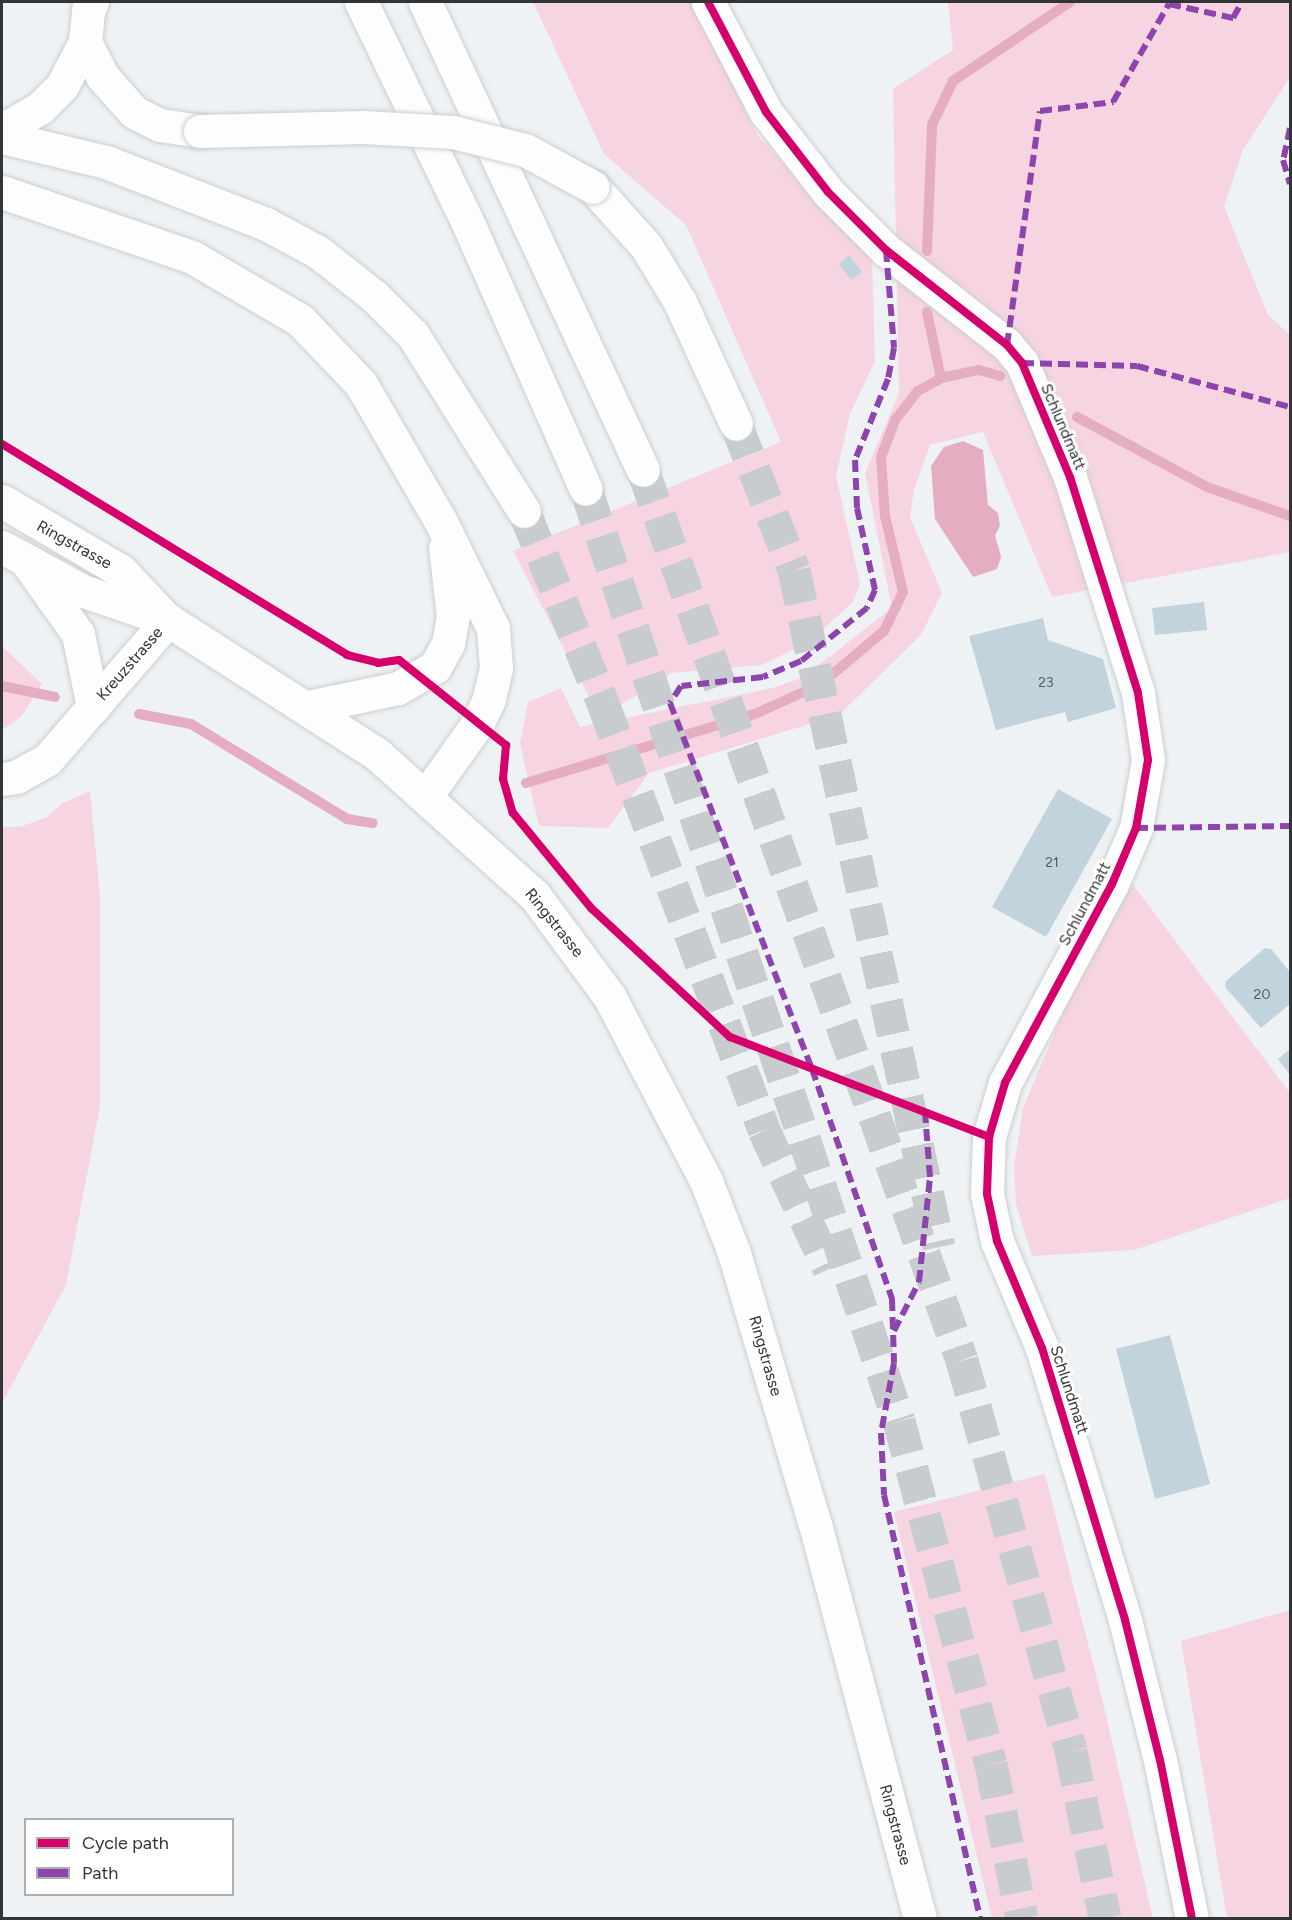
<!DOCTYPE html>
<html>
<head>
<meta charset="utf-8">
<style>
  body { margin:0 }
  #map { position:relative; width:1292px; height:1920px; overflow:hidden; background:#eff2f4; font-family:Figtree,sans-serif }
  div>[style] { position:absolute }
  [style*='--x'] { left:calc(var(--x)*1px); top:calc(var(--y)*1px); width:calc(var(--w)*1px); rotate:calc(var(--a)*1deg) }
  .green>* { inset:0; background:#f6d4e1 }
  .water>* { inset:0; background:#e5adc2 }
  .stream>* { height:10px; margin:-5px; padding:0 5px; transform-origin:5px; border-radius:5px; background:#e5adc2 }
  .building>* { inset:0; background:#c1d3dc }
  .highway-tunnel>* { height:33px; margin-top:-16.5px; transform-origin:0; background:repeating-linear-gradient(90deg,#c9ccce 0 33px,transparent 0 49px) }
  .roads { filter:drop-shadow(0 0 2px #cbced0) drop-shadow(0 0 2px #cbced0) }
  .minor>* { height:33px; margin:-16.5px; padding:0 16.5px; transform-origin:16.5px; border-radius:16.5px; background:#fdfdfd }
  .major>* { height:33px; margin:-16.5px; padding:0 16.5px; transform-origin:16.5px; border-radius:16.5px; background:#fdfdfd }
  .highway>* { height:33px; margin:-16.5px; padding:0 16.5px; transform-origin:16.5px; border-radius:16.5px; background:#fdfdfd }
  .bridges { filter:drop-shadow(0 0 2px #cbced0) drop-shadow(0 0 2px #cbced0) }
  .highway-bridge>* { height:33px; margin:-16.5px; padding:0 16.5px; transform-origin:16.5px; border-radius:16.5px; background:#fdfdfd }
  .quiet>* { height:6px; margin-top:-3px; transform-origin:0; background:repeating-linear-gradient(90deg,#8e44ad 0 12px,transparent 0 18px) }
  .cycleway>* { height:8px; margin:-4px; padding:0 4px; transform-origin:4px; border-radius:4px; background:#d6006c }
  span { translate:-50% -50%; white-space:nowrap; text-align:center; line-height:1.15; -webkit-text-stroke:6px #fff; paint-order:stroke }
  .number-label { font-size:14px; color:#565c60 }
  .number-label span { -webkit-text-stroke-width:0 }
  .street-label { font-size:16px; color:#323436 }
  .frame { position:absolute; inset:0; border:3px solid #323436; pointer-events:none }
  .legend { position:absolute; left:24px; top:1818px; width:210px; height:78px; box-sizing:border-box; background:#fff; border:2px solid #adaeaf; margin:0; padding:8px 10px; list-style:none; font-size:18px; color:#323436 }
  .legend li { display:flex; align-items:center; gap:12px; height:30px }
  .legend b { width:30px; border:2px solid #adaeaf }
</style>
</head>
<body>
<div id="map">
  <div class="green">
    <div style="clip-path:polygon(533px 2px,691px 2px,758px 136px,872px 256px,875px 361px,850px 414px,836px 476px,860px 584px,853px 602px,809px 642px,762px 665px,672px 673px,600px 718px,513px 551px,781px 442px,686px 225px,604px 154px)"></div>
    <div style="clip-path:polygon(948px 2px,1290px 2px,1290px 77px,1243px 150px,1224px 206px,1268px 315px,1290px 335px,1290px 552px,1052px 597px,983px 432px,930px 445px,914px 490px,910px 517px,942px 593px,921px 635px,839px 715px,649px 773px,608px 828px,539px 826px,520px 744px,528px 702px,561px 688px,580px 727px,772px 688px,802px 678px,892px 608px,865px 473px,899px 393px,893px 89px,953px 50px)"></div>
    <div style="clip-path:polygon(2px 646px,42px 684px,21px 717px,2px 730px)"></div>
    <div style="clip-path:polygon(90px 791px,100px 896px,100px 1106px,66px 1285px,2px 1403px,2px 827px,20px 827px,47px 817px,61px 804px)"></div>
    <div style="clip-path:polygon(1131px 882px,1290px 1093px,1290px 1198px,1134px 1250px,1032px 1256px,1016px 1204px,1014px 1166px,1023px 1108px,1081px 970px)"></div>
    <div style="clip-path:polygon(1045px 1474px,1103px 1703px,1153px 1918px,992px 1918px,894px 1512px)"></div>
    <div style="clip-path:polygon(1290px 1610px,1290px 1918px,1227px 1918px,1181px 1641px)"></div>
  </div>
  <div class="water">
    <div style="clip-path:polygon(963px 441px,983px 450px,988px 505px,998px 513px,1000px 526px,995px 535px,1001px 557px,997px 569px,973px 577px,935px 519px,931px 466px,944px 447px)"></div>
  </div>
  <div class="stream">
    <div style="--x:927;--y:251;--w:126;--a:-87.7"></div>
    <div style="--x:932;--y:125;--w:49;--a:-64.5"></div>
    <div style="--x:953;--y:81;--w:141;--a:-34"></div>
    <div style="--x:927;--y:312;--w:67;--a:78"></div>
    <div style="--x:1077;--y:417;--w:148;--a:28.3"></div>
    <div style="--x:1207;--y:487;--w:88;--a:19.3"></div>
    <div style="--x:2;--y:686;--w:54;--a:11.7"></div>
    <div style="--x:139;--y:714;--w:53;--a:10.9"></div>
    <div style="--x:191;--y:724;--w:183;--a:31.3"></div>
    <div style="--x:347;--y:819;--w:26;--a:9"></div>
    <div style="--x:526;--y:783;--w:239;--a:-16.8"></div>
    <div style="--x:755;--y:714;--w:72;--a:-24.4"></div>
    <div style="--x:821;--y:684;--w:82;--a:-40.1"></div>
    <div style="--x:884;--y:631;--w:43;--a:-64"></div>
    <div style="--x:903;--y:592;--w:78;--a:-103.3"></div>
    <div style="--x:885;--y:516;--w:59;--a:-93.9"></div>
    <div style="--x:881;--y:457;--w:40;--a:-69"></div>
    <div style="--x:895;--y:420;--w:37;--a:-52"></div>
    <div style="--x:918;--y:391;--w:26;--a:-29"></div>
    <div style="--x:941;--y:378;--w:39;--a:-12"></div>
    <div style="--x:979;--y:370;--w:22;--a:16"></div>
  </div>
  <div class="building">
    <div style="clip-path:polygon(849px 255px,862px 272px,851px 280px,839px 264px)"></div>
    <div style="clip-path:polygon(1204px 602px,1207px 630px,1155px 635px,1152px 608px)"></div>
    <div style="clip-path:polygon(1043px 618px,1048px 640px,1103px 659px,1116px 708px,1068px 722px,1065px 712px,996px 730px,969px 636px)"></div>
    <div style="clip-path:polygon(1058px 789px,1112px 819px,1046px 937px,992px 907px)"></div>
    <div style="clip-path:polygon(1265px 948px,1271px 949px,1290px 972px,1290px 1004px,1261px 1028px,1225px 987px,1226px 981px)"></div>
    <div style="clip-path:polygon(1290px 1049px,1290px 1075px,1278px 1059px)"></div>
    <div style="clip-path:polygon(1170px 1335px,1210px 1484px,1155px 1499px,1116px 1349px)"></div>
  </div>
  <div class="highway-tunnel">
    <div style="--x:736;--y:424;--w:157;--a:68.3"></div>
    <div style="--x:794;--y:570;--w:692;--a:77.91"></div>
    <div style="--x:643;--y:470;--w:945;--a:70.28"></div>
    <div style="--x:962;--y:1360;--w:406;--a:74.4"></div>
    <div style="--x:1071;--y:1751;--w:170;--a:78.5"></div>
    <div style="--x:586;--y:489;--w:983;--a:71.44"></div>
    <div style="--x:899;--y:1421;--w:355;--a:75"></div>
    <div style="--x:991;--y:1764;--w:157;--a:78.6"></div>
    <div style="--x:524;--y:511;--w:208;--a:67.6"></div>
    <div style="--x:603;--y:703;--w:456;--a:69.3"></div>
    <div style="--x:764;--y:1130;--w:153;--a:64.9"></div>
  </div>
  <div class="roads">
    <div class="minor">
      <div style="--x:708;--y:2;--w:124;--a:62.2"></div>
      <div style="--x:766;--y:112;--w:101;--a:52.2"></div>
      <div style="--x:828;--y:192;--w:82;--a:45"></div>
      <div style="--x:886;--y:250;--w:154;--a:38.1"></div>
      <div style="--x:1007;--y:345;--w:23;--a:50"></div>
      <div style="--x:1022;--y:363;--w:124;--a:67.2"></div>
      <div style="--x:1070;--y:477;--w:226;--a:72.5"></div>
      <div style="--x:1138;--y:693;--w:68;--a:81.5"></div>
      <div style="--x:1148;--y:760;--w:69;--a:100"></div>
      <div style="--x:1136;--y:828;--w:61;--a:113.2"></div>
      <div style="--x:1112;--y:884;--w:226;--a:118.3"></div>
      <div style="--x:1005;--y:1083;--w:56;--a:106.5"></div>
      <div style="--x:989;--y:1137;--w:57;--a:92"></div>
      <div style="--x:987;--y:1194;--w:48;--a:78"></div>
      <div style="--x:997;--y:1241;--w:116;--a:67.2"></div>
      <div style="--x:1042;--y:1348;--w:284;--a:73"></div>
      <div style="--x:1125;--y:1620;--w:144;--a:76"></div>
      <div style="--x:1160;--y:1760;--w:161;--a:78.6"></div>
      <div style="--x:2;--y:192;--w:201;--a:18.9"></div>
      <div style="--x:192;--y:257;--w:125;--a:30.3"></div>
      <div style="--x:300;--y:320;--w:88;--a:46.4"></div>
      <div style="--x:361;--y:384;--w:160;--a:59.9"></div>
      <div style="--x:441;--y:522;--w:118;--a:63.9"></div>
      <div style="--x:493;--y:628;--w:40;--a:85.7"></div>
      <div style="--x:496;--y:668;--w:32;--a:103"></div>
      <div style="--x:489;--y:699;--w:26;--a:115"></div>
      <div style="--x:478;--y:723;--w:90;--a:125.5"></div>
      <div style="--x:29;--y:565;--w:85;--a:54.6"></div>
      <div style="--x:78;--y:634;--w:75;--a:78.4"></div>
      <div style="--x:308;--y:707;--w:92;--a:-11.9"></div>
      <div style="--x:398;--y:688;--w:43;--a:-29.6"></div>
      <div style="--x:435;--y:667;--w:26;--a:-61"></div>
      <div style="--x:448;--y:644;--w:28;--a:-80"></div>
      <div style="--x:453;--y:616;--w:69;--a:-96.6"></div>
      <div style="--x:2;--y:779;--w:14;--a:-8"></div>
      <div style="--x:16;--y:777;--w:35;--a:-29"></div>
      <div style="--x:47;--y:760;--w:185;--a:-49.2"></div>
    </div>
    <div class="major">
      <div style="--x:2;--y:130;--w:44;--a:-30.1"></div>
      <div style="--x:40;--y:108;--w:31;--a:-45"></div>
      <div style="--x:62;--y:86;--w:50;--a:-62.4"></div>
      <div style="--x:85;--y:42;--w:40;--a:-84.3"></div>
      <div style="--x:2;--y:501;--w:138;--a:30.5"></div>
      <div style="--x:121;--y:571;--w:66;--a:46.8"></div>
      <div style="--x:2;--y:547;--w:92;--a:28.5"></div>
      <div style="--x:83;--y:591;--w:90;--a:18.8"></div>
      <div style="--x:168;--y:620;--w:250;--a:32.7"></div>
      <div style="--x:378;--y:755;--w:211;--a:41.9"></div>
      <div style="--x:535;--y:896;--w:124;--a:53.5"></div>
      <div style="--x:609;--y:996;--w:209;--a:62.3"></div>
      <div style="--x:706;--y:1181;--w:77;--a:68.7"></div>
      <div style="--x:734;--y:1253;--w:283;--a:73.4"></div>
      <div style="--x:815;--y:1524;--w:408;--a:75.1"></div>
    </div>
    <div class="highway">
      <div style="--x:361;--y:2;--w:253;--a:64.2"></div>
      <div style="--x:471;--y:230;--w:283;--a:66.1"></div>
      <div style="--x:425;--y:2;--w:516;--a:65.02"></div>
      <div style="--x:89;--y:7;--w:6;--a:-59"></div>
      <div style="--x:85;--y:42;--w:38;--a:63"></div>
      <div style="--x:102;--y:76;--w:48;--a:48.4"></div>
      <div style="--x:134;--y:112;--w:29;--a:27"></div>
      <div style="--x:160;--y:125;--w:40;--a:8.5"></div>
      <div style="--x:2;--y:137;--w:107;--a:13.5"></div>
      <div style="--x:106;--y:162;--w:172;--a:21.2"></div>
      <div style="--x:266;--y:224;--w:59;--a:28.3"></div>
      <div style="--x:318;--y:252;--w:71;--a:38.2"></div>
      <div style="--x:374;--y:296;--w:55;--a:45"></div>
      <div style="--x:413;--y:335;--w:208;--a:57.8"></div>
      <div style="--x:593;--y:187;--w:79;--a:48.1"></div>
      <div style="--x:646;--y:246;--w:66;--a:58.7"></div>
      <div style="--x:680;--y:302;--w:134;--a:65.3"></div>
    </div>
  </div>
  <div class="bridges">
    <div class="highway-bridge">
      <div style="--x:200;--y:131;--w:163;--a:-1.4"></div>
      <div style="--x:363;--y:127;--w:90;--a:3.2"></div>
      <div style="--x:453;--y:132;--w:74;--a:14"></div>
      <div style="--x:525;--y:150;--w:77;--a:28.6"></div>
    </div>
  </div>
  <div class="quiet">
    <div style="--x:1290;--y:128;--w:33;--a:102"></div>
    <div style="--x:1283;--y:160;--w:25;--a:74"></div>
    <div style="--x:886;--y:250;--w:98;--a:85.3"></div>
    <div style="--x:894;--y:348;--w:32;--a:101"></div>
    <div style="--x:888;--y:379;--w:87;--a:112.2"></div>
    <div style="--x:855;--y:460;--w:48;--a:87.6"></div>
    <div style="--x:857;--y:508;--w:84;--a:77.6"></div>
    <div style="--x:875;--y:590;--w:20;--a:114"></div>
    <div style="--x:867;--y:608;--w:85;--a:141.2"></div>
    <div style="--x:801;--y:661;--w:41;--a:157.2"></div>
    <div style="--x:763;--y:677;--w:82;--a:173.7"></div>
    <div style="--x:681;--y:686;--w:20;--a:123"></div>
    <div style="--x:670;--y:703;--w:393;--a:68.8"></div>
    <div style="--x:812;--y:1069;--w:244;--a:70.8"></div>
    <div style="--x:892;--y:1299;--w:64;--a:88.2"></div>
    <div style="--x:894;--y:1363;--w:71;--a:100.5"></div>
    <div style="--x:881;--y:1433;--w:62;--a:87.2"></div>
    <div style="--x:884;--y:1495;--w:434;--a:77.2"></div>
    <div style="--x:1007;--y:345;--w:236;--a:-82"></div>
    <div style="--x:1040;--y:111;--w:74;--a:-7"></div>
    <div style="--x:1113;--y:102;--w:113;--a:-60.3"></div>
    <div style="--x:1169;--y:4;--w:66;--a:12.3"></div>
    <div style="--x:1233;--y:18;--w:18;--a:-61"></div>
    <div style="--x:1022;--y:363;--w:115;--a:1.5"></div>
    <div style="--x:1137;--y:366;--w:158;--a:15"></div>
    <div style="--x:1136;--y:828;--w:154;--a:-0.7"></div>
    <div style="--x:894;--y:1331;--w:55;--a:-63"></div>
    <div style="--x:919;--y:1282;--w:106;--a:-84"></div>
    <div style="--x:930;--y:1177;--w:65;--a:-94.4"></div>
  </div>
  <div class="cycleway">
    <div style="--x:708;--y:2;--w:124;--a:62.2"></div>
    <div style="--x:766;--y:112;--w:101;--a:52.2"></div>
    <div style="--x:828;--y:192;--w:82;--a:45"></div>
    <div style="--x:886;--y:250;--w:154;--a:38.1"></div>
    <div style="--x:1007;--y:345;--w:23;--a:50"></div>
    <div style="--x:1022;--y:363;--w:124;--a:67.2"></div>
    <div style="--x:1070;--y:477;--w:226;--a:72.5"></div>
    <div style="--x:1138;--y:693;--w:68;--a:81.5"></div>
    <div style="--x:1148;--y:760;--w:69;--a:100"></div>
    <div style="--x:1136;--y:828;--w:61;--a:113.2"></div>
    <div style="--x:1112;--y:884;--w:226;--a:118.3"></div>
    <div style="--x:1005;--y:1083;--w:56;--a:106.5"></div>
    <div style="--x:989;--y:1137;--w:57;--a:92"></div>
    <div style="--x:987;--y:1194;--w:48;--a:78"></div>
    <div style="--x:997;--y:1241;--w:116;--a:67.2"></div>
    <div style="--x:1042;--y:1348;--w:284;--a:73"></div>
    <div style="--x:1125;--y:1620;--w:144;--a:76"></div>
    <div style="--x:1160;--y:1760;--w:161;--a:78.6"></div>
    <div style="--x:2;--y:444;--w:404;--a:31.4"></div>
    <div style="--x:347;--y:655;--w:32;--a:14"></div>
    <div style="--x:378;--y:663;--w:21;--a:-8"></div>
    <div style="--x:399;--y:660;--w:137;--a:38.5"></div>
    <div style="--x:506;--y:745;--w:34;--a:95"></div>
    <div style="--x:503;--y:779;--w:35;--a:74"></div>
    <div style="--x:513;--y:813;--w:123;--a:50.6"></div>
    <div style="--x:591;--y:908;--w:190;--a:42.9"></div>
    <div style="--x:730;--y:1037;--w:278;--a:21.1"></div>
  </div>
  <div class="number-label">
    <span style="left:1046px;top:683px">23</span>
    <span style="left:1052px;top:863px">21</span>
    <span style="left:1262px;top:995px">20</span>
  </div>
  <div class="street-label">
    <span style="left:1063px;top:427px;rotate:67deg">Schlundmatt</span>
    <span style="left:74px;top:545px;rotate:29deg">Ringstrasse</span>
    <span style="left:130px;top:664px;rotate:-49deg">Kreuzstrasse</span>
    <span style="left:1085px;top:904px;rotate:-62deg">Schlundmatt</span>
    <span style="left:554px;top:923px;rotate:51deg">Ringstrasse</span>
    <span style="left:765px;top:1356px;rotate:74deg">Ringstrasse</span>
    <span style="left:1069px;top:1390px;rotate:72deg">Schlundmatt</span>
    <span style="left:895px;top:1825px;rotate:75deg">Ringstrasse</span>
  </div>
  <div class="frame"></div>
  <ul class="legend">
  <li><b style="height:8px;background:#d6006c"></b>Cycle path</li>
  <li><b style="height:8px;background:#8e44ad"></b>Path</li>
  </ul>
</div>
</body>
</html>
